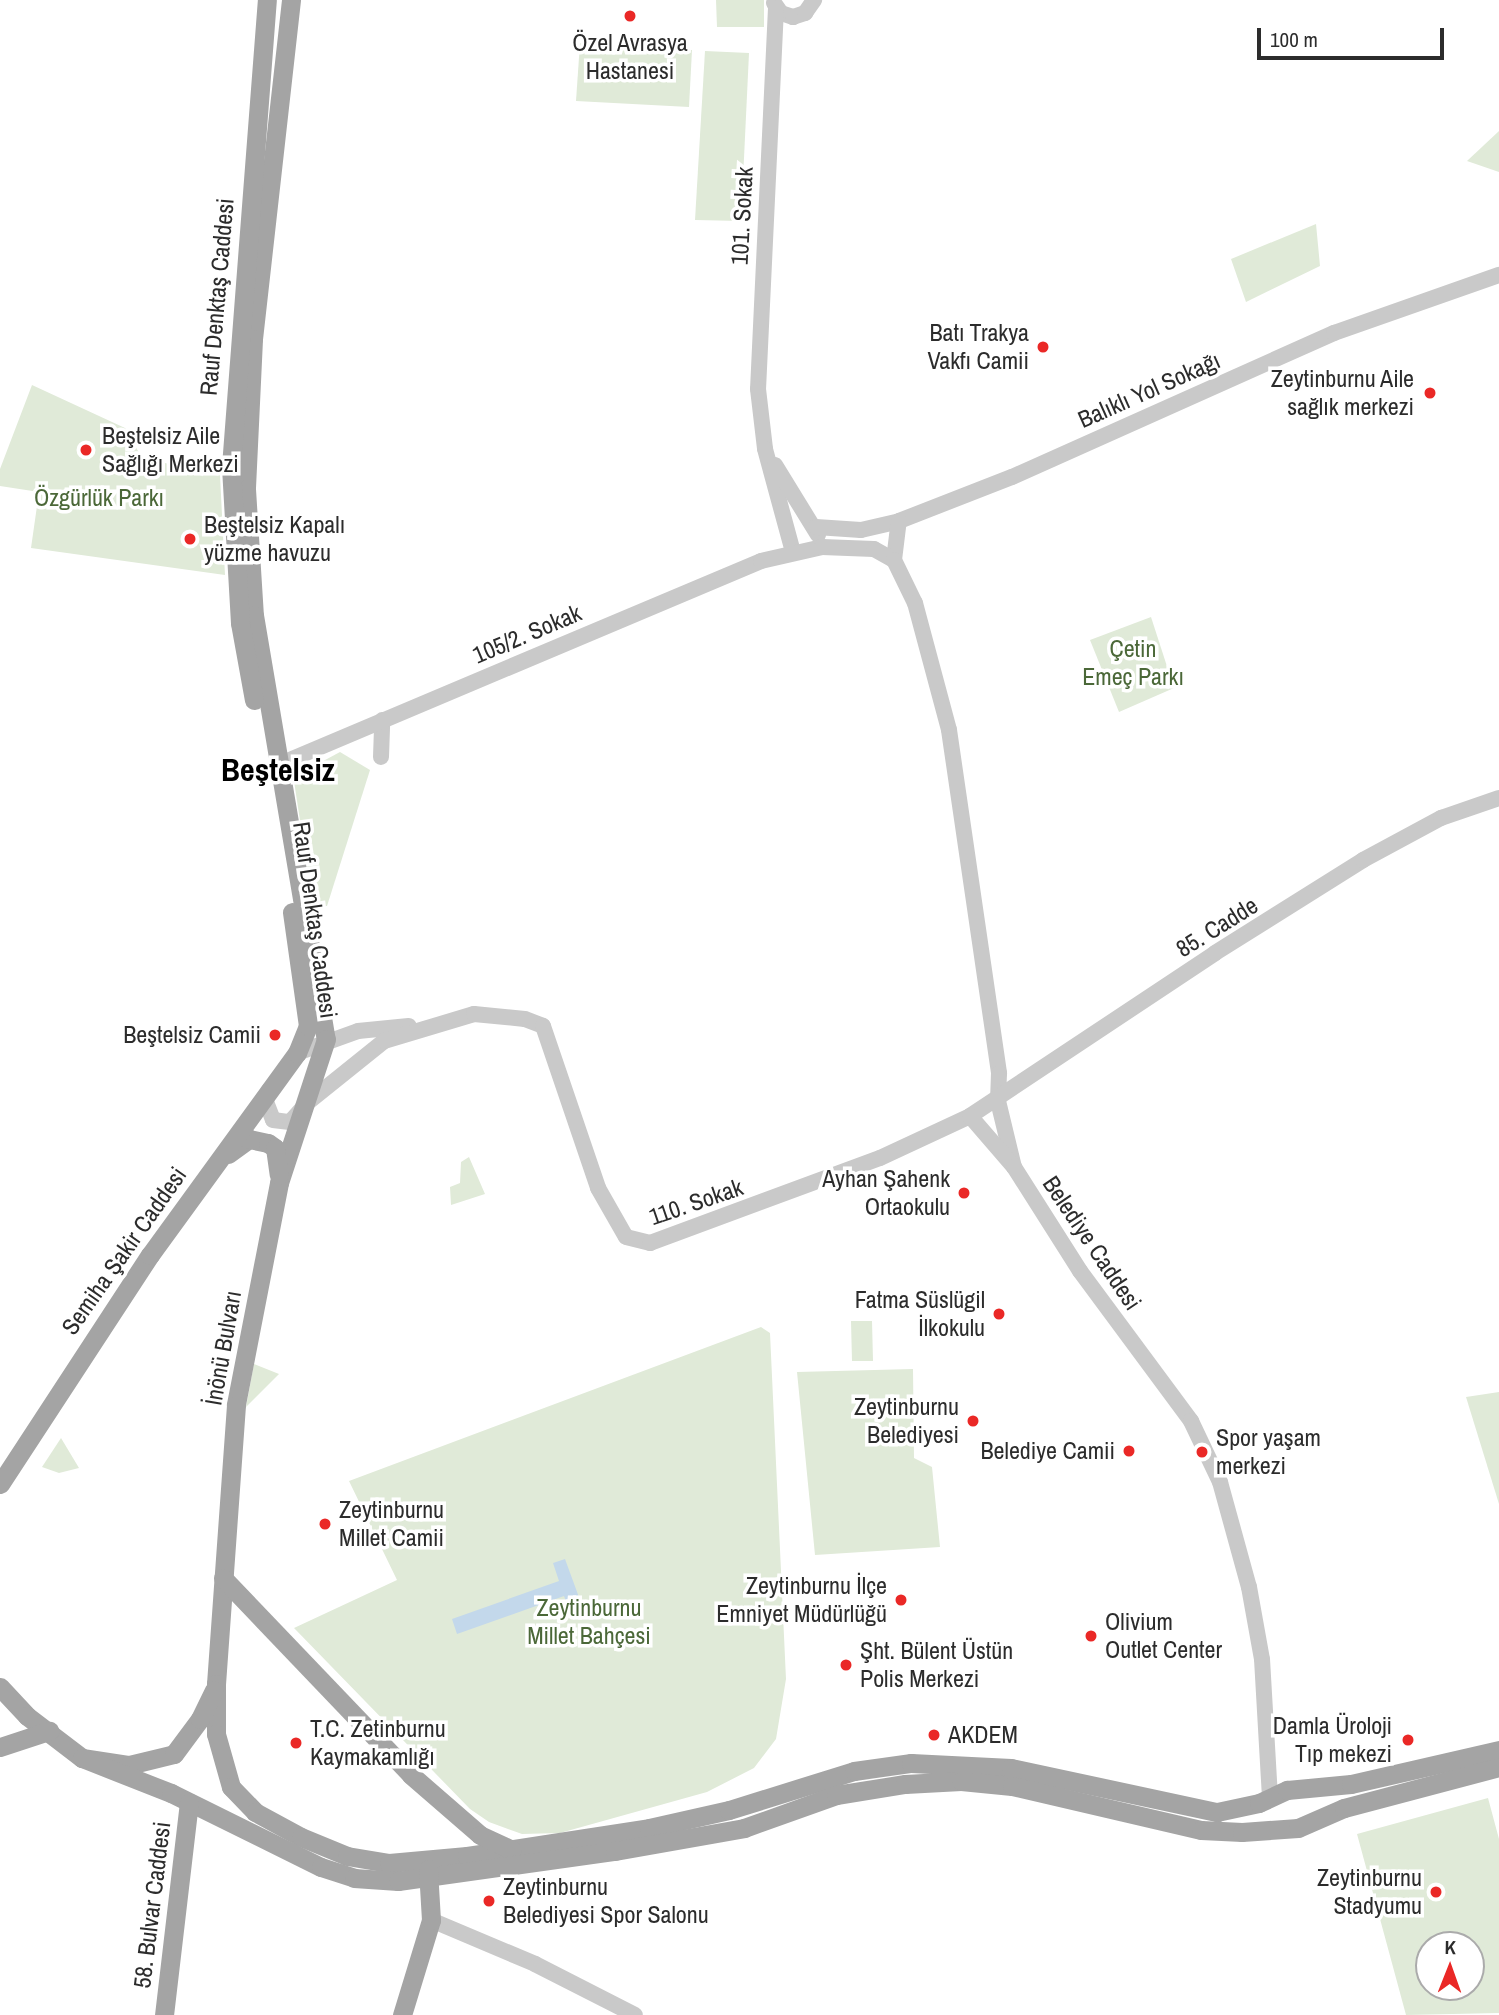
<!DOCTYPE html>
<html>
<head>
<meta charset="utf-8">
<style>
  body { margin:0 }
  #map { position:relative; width:1499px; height:2015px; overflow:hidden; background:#fff; font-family:"Archivo Narrow",sans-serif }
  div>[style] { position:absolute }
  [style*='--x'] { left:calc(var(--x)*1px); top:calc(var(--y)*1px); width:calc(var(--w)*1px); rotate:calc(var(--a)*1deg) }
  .green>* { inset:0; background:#e0ead8 }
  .water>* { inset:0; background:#c3d8eb }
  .minor>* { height:16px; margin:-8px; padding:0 8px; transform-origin:8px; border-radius:8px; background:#c9c9c9 }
  .major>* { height:19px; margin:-9.5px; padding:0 9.5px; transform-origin:9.5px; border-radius:9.5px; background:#a4a4a4 }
  .dots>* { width:19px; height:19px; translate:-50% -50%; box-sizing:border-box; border:4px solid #fff; border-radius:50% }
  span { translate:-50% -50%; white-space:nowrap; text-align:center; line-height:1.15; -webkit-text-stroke:7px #fff; paint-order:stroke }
  .poi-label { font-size:24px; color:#2c2c2c }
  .right { translate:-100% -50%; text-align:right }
  .left { translate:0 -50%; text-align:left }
  .street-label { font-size:24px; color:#2c2c2c }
  .park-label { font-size:24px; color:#4b6838 }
  .district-label { font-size:32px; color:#000; font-weight:700 }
  .north { position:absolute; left:1415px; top:1931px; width:70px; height:70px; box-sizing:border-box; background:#fff; border:2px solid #ababab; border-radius:50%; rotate:1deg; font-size:19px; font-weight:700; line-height:28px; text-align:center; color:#2c2c2c }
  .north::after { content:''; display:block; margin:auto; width:24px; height:32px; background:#ea2826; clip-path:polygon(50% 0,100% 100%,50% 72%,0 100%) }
  .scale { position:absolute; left:1257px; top:28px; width:187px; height:32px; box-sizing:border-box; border:4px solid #2c2c2c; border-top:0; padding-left:9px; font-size:21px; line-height:24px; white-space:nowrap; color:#2c2c2c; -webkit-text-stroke:5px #fff; paint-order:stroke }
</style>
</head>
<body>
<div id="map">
  <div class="green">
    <div style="clip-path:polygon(716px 0,764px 0,764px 27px,717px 27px)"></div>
    <div style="clip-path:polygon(580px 43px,692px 50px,689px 107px,576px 101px)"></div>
    <div style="clip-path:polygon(705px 51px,749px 53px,741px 221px,695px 220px)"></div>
    <div style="clip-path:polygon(1499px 131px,1499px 172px,1467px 161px)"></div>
    <div style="clip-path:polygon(1316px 224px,1320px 266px,1246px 302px,1231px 259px)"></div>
    <div style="clip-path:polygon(32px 385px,125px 428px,142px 458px,220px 475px,225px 575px,31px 548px,39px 492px,0 486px,0 469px)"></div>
    <div style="clip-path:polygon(1151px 617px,1174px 688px,1119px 712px,1090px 640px)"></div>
    <div style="clip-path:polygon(340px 752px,370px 770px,327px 906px,313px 906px,294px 781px,299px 774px)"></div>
    <div style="clip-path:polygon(469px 1157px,485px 1194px,451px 1205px,450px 1187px,460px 1183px,461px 1162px)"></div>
    <div style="clip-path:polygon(851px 1321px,872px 1321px,873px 1361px,852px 1361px)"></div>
    <div style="clip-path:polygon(761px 1327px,770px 1333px,786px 1679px,776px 1739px,754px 1768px,707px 1792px,560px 1833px,522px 1834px,489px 1822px,470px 1809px,294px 1628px,397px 1580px,349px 1481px)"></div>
    <div style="clip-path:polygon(254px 1364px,279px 1374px,246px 1407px)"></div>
    <div style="clip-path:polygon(913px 1369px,914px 1458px,932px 1467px,940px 1547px,815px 1555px,797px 1372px)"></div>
    <div style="clip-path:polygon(1499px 1392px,1499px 1504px,1466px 1397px)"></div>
    <div style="clip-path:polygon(61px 1438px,79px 1468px,59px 1473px,42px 1467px)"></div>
    <div style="clip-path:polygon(evenodd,1488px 1798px,1499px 1839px,1499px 2013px,1406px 2015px,1357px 1834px,1488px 1798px,1471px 1945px,1471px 1987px,1429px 1987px,1429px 1945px,1471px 1945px)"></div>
  </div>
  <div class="water">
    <div style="clip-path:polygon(565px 1559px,584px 1611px,571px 1615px,564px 1596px,457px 1634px,452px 1619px,559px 1581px,553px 1563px)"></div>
  </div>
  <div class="minor">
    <div style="--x:774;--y:3;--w:12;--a:55"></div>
    <div style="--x:781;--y:13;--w:13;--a:18"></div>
    <div style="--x:793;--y:17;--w:13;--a:-18"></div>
    <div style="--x:805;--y:13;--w:16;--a:-55"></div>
    <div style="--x:776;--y:8;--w:381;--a:92.7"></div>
    <div style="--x:758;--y:389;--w:60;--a:83.3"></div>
    <div style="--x:765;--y:449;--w:107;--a:74.8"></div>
    <div style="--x:775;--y:465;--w:82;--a:58.4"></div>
    <div style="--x:816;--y:527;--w:45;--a:3.8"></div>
    <div style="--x:861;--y:530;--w:39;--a:-13"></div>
    <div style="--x:899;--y:521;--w:121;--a:-21.3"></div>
    <div style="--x:1012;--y:477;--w:353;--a:-24.1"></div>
    <div style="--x:1334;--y:333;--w:175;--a:-19.4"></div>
    <div style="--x:894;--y:560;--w:39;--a:-83"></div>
    <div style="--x:381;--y:757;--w:37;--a:-88"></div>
    <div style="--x:280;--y:764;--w:522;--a:-22.88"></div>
    <div style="--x:761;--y:561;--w:63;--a:-12.9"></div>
    <div style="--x:822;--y:547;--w:52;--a:2.2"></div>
    <div style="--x:874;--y:549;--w:23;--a:29"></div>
    <div style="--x:894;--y:560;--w:48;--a:64"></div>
    <div style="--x:915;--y:603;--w:131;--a:75"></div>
    <div style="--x:949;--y:730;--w:347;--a:81.7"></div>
    <div style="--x:999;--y:1073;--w:28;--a:92"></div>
    <div style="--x:998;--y:1101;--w:68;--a:76.4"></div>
    <div style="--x:297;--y:1053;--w:65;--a:-19.8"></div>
    <div style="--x:358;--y:1031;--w:51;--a:-5.6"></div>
    <div style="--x:269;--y:1090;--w:10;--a:114"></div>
    <div style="--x:265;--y:1099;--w:22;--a:69"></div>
    <div style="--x:273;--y:1120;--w:17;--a:7"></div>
    <div style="--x:290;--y:1122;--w:25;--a:-48"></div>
    <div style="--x:307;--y:1103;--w:99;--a:-38.8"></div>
    <div style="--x:384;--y:1041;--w:94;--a:-16.7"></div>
    <div style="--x:474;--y:1014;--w:51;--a:5.6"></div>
    <div style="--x:525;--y:1019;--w:19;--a:21"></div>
    <div style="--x:543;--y:1026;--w:171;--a:71.2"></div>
    <div style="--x:598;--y:1188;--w:56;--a:60.3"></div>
    <div style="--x:626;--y:1237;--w:25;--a:14"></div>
    <div style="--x:650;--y:1243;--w:245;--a:-20.3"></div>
    <div style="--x:880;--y:1158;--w:99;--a:-25"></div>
    <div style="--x:970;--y:1116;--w:294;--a:-33.6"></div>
    <div style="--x:1215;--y:953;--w:175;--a:-32.1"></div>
    <div style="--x:1363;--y:860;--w:89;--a:-28.3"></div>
    <div style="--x:1441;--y:818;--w:61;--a:-19"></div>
    <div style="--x:970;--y:1116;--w:67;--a:49.2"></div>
    <div style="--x:1014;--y:1167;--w:123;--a:57.6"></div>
    <div style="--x:1080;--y:1271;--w:187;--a:53.5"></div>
    <div style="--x:1191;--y:1421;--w:68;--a:64.6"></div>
    <div style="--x:1220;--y:1482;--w:109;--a:74.6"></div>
    <div style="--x:1249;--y:1587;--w:73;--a:79.8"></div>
    <div style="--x:1262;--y:1659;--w:138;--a:86.7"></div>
    <div style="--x:431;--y:1920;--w:113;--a:22.9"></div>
    <div style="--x:535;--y:1964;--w:112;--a:27"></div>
  </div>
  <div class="major">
    <div style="--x:291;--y:0;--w:341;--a:96.4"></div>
    <div style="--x:253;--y:339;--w:150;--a:92.7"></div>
    <div style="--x:246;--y:489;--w:126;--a:86.4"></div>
    <div style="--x:254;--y:615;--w:430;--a:80.4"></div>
    <div style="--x:326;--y:1039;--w:151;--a:108.1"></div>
    <div style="--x:279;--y:1183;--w:226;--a:101"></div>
    <div style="--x:236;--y:1405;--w:280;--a:94.1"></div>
    <div style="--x:216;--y:1684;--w:50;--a:90"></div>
    <div style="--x:216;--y:1734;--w:55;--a:74.2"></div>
    <div style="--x:231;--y:1787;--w:35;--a:46"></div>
    <div style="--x:255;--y:1812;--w:52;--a:28.5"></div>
    <div style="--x:301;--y:1837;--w:50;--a:22.4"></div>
    <div style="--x:347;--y:1856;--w:43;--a:9.5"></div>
    <div style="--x:389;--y:1863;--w:78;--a:-5.1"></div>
    <div style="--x:467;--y:1856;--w:184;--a:-8.7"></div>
    <div style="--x:649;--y:1828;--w:82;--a:-12.7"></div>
    <div style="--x:729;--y:1810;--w:131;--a:-17.3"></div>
    <div style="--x:854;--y:1771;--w:58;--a:-8"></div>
    <div style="--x:911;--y:1763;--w:100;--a:2.9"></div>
    <div style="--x:1011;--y:1768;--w:211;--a:12.1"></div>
    <div style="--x:1217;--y:1812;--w:43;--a:-12.1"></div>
    <div style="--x:1259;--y:1803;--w:31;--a:-25"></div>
    <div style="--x:1287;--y:1790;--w:64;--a:-5.4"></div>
    <div style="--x:1351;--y:1784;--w:152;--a:-12.9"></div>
    <div style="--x:254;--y:700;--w:78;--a:-100.3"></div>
    <div style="--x:240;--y:623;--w:157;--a:-93.3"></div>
    <div style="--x:231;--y:466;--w:467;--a:-85.6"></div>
    <div style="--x:228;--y:1154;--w:26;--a:-36"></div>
    <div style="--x:249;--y:1139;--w:19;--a:12"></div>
    <div style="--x:268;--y:1143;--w:9;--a:36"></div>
    <div style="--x:275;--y:1148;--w:27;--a:82"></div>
    <div style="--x:0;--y:1484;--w:274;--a:-56.8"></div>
    <div style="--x:150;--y:1255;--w:250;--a:-54"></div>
    <div style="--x:297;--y:1053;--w:29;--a:-68"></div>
    <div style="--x:308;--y:1026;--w:115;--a:-98"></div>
    <div style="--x:223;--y:1578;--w:272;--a:46.3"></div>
    <div style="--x:411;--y:1775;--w:91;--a:41"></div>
    <div style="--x:480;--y:1835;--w:35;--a:25"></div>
    <div style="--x:0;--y:1687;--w:40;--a:47"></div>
    <div style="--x:27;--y:1716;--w:69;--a:37.4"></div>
    <div style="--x:82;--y:1758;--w:48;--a:8.5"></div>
    <div style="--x:129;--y:1765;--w:46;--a:-13.7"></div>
    <div style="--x:174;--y:1754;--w:44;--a:-53.4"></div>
    <div style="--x:200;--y:1719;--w:32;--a:-64"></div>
    <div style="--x:0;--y:1747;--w:52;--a:-18.1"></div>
    <div style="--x:82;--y:1758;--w:96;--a:21.5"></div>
    <div style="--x:171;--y:1793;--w:167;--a:26.3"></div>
    <div style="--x:321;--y:1867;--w:35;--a:18"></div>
    <div style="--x:354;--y:1878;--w:44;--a:3.9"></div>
    <div style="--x:398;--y:1881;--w:219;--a:-7.9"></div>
    <div style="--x:615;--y:1851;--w:131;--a:-10.1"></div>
    <div style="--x:744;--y:1828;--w:98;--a:-19.7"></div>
    <div style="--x:836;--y:1795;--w:70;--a:-9.1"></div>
    <div style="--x:905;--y:1784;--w:56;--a:-3.1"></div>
    <div style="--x:961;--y:1781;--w:51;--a:5.6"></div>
    <div style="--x:1012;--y:1786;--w:194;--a:13.1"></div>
    <div style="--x:1201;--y:1830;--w:41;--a:2.8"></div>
    <div style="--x:1242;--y:1832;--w:56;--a:-4.1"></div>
    <div style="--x:1298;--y:1828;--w:50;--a:-23.5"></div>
    <div style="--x:1344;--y:1808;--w:160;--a:-14.8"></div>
    <div style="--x:164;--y:2015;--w:214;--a:-83.3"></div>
    <div style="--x:402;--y:2015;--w:99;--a:-73"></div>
    <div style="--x:431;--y:1920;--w:51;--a:-93.4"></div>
  </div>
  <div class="dots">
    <div style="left:630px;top:16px;background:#ea2826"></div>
    <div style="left:1043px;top:347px;background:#ea2826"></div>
    <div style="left:1430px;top:393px;background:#ea2826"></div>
    <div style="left:86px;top:450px;background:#ea2826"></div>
    <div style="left:190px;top:539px;background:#ea2826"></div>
    <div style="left:275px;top:1035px;background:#ea2826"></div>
    <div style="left:964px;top:1193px;background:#ea2826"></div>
    <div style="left:999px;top:1314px;background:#ea2826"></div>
    <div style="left:973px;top:1421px;background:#ea2826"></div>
    <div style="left:1129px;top:1451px;background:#ea2826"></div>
    <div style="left:1202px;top:1452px;background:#ea2826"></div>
    <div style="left:325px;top:1524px;background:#ea2826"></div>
    <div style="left:901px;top:1600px;background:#ea2826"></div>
    <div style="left:1091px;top:1636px;background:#ea2826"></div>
    <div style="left:846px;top:1665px;background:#ea2826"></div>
    <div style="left:934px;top:1735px;background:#ea2826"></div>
    <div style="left:1408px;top:1740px;background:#ea2826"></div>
    <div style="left:296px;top:1743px;background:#ea2826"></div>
    <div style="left:1436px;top:1892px;background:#ea2826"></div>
    <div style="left:489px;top:1901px;background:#ea2826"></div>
  </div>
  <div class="poi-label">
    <span style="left:630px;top:57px">Özel Avrasya<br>Hastanesi</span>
    <span class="right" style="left:1029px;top:347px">Batı Trakya<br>Vakfı Camii</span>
    <span class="right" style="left:1414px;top:393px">Zeytinburnu Aile<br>sağlık merkezi</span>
    <span class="left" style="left:102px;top:450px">Beştelsiz Aile<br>Sağlığı Merkezi</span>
    <span class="left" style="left:204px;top:539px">Beştelsiz Kapalı<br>yüzme havuzu</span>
    <span class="right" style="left:261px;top:1035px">Beştelsiz Camii</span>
    <span class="right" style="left:950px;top:1193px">Ayhan Şahenk<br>Ortaokulu</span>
    <span class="right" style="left:985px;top:1314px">Fatma Süslügil<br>İlkokulu</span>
    <span class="right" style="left:959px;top:1421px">Zeytinburnu<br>Belediyesi</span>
    <span class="left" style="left:1216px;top:1452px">Spor yaşam<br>merkezi</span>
    <span class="right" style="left:1115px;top:1451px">Belediye Camii</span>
    <span class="left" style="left:339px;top:1524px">Zeytinburnu<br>Millet Camii</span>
    <span class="right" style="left:887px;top:1600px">Zeytinburnu İlçe<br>Emniyet Müdürlüğü</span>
    <span class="left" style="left:1105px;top:1636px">Olivium<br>Outlet Center</span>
    <span class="left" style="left:860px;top:1665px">Şht. Bülent Üstün<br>Polis Merkezi</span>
    <span class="right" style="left:1392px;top:1740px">Damla Üroloji<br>Tıp mekezi</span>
    <span class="left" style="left:310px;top:1743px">T.C. Zetinburnu<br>Kaymakamlığı</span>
    <span class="left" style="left:948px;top:1735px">AKDEM</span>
    <span class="right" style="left:1422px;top:1892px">Zeytinburnu<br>Stadyumu</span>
    <span class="left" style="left:503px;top:1901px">Zeytinburnu<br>Belediyesi Spor Salonu</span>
  </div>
  <div class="street-label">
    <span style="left:742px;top:216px;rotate:-87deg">101. Sokak</span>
    <span style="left:217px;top:297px;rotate:-85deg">Rauf Denktaş Caddesi</span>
    <span style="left:1149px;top:390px;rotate:-24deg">Balıklı Yol Sokağı</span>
    <span style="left:527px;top:634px;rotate:-23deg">105/2. Sokak</span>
    <span style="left:315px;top:920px;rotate:82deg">Rauf Denktaş Caddesi</span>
    <span style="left:1217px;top:927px;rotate:-32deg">85. Cadde</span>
    <span style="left:696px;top:1202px;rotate:-19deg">110. Sokak</span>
    <span style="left:1092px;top:1243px;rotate:56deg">Belediye Caddesi</span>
    <span style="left:124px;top:1251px;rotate:-55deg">Semiha Şakir Caddesi</span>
    <span style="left:223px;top:1348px;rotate:-80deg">İnönü Bulvarı</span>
    <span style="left:152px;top:1905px;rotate:-83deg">58. Bulvar Caddesi</span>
  </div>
  <div class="park-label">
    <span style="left:99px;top:498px">Özgürlük Parkı</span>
    <span style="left:1133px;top:663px">Çetin<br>Emeç Parkı</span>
    <span style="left:589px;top:1622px">Zeytinburnu<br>Millet Bahçesi</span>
  </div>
  <div class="district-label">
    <span style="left:278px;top:770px">Beştelsiz</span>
  </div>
  <div class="north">K</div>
  <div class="scale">100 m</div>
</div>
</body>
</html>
